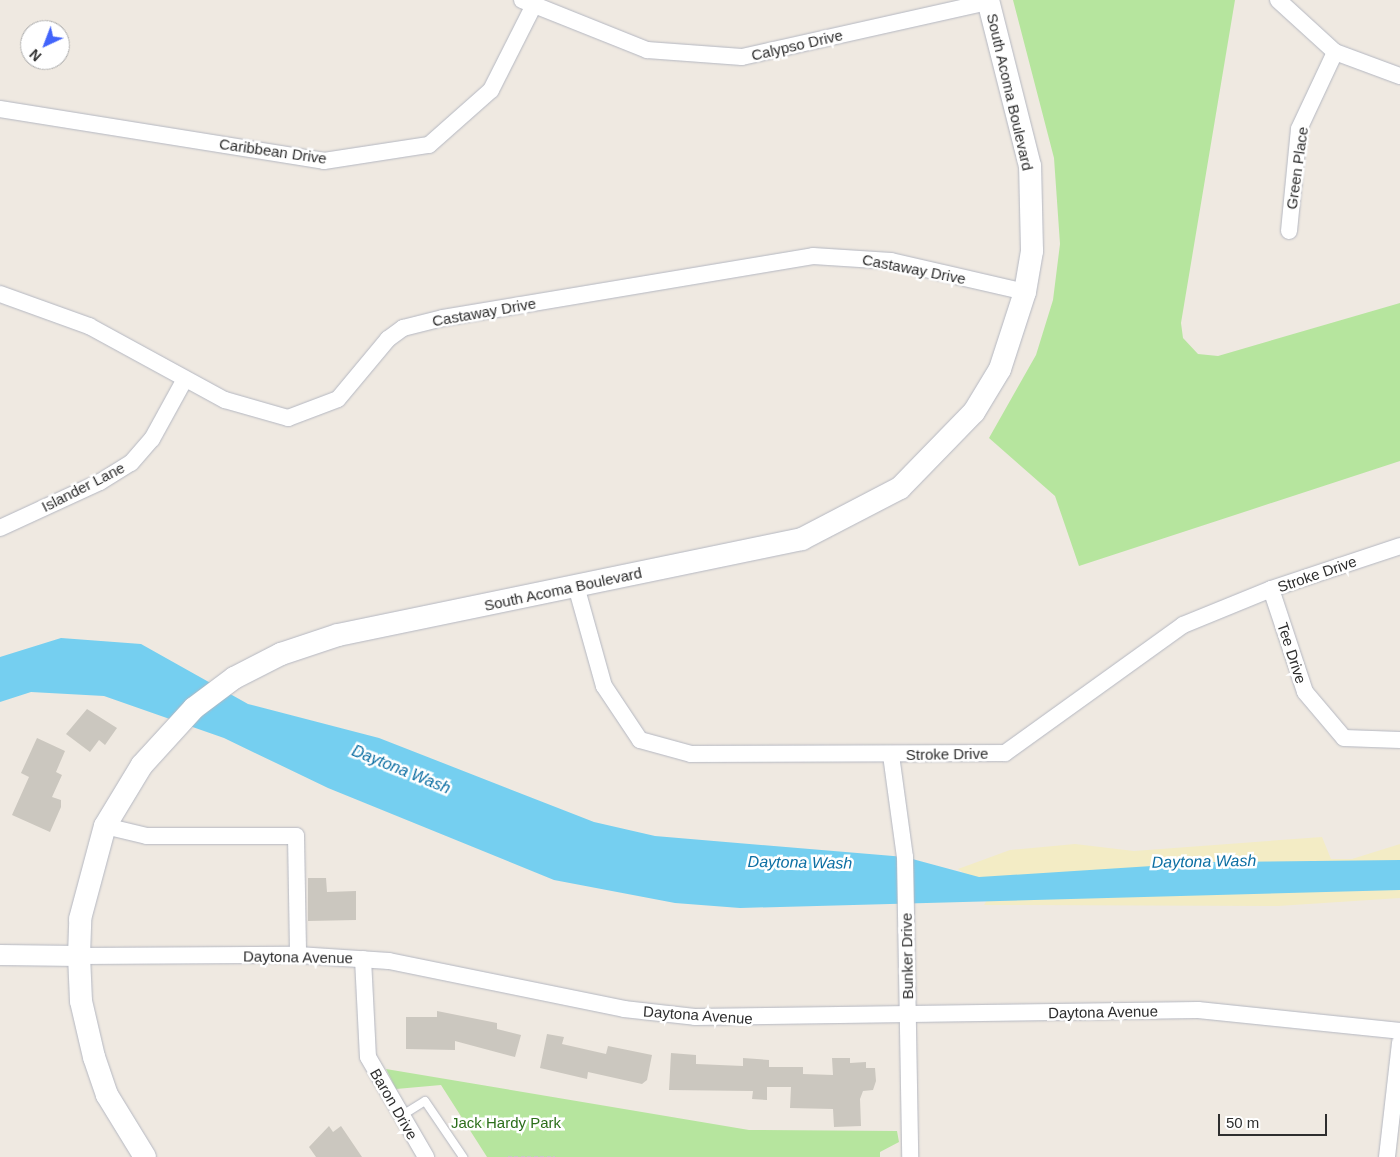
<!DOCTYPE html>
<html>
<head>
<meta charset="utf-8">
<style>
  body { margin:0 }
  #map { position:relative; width:1400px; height:1157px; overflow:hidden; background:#efe9e1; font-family:Helvetica,sans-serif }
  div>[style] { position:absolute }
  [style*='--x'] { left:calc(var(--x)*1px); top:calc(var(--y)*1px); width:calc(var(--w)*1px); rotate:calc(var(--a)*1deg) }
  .green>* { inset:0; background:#b6e59e }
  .sand>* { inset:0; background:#f3ecc5 }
  .water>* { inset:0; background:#75cff0 }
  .building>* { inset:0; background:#cbc7bf }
  .path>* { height:2.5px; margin-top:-1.25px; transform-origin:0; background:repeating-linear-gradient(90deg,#c9c9c9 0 4px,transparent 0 6.5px) }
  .roads { filter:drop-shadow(0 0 1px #b4b7c1) drop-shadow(0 0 1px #b4b7c1) }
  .service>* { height:8px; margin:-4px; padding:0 4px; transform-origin:4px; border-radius:4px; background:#fff }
  .minor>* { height:16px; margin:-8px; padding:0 8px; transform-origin:8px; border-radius:8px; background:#fff }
  .tertiary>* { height:20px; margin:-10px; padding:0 10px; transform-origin:10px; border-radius:10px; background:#fff }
  .secondary>* { height:22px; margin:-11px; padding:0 11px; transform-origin:11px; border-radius:11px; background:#fff }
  span { translate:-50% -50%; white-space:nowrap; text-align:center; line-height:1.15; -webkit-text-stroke:5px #fff; paint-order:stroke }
  .street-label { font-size:15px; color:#2e2e2e }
  .park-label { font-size:15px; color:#2c6e1b }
  .water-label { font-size:16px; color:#0d6fa3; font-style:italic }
  .north { position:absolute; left:20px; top:20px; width:50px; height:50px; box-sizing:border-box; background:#fff; border:1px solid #ababab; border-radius:50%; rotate:223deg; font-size:14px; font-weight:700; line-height:20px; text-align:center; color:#2e2e2e }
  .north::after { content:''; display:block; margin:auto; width:18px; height:22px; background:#4264fb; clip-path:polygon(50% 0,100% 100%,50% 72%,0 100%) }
  .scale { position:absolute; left:1218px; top:1114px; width:109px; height:22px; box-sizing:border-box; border:2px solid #2e2e2e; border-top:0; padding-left:6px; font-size:15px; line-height:18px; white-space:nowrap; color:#2e2e2e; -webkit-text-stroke:4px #fff; paint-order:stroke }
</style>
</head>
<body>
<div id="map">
  <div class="green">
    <div style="clip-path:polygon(1013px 0,1235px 0,1181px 323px,1183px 338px,1198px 354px,1218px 356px,1400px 303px,1400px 461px,1079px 566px,1055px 496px,989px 438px,1036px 355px,1053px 300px,1060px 244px,1054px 158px)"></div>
    <div style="clip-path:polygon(386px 1069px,749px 1130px,897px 1131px,899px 1142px,880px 1152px,880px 1157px,487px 1157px,441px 1085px,396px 1089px)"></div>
  </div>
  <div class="sand">
    <div style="clip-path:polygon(1322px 837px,1331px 859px,1352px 859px,1400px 844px,1400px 898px,1278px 906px,984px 905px,992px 892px,958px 869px,1010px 850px,1075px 844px,1134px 851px)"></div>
  </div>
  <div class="water">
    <div style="clip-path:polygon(61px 638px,141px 644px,248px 704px,379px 738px,594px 822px,655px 836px,905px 857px,979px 877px,1214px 862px,1400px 860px,1400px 890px,740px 908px,675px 903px,554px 880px,328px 788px,224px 738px,104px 696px,31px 692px,0 702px,0 657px)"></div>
  </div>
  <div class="building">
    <div style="clip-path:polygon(87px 709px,117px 728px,105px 745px,99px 740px,90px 752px,66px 734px)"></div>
    <div style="clip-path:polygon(37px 738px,65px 751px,56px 772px,62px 775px,52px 797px,61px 800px,61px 807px,50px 832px,12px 815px,29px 777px,21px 773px)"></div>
    <div style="clip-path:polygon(308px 878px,326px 878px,327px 892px,356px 891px,356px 920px,308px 921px)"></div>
    <div style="clip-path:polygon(437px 1011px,497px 1023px,497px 1029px,521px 1035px,515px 1057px,455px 1041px,455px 1050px,406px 1049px,406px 1017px,437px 1017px)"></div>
    <div style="clip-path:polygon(547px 1034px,564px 1037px,562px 1044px,606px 1054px,608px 1046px,652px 1055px,647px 1080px,642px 1084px,588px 1072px,587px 1079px,540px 1068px)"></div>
    <div style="clip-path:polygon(671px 1053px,696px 1055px,696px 1064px,743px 1066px,743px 1058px,769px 1060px,769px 1067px,803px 1067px,803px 1074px,833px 1075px,832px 1058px,850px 1058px,850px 1063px,866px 1062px,866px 1068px,875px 1068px,876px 1081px,873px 1090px,863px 1091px,860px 1099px,861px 1126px,834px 1127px,833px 1109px,790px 1108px,791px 1087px,767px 1087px,767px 1100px,752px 1099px,753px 1091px,669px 1090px)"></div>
    <div style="clip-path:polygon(329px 1126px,333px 1132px,341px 1126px,362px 1157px,316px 1157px,309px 1147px)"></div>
  </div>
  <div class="path">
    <div style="--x:508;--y:1157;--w:47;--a:0"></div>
  </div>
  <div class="roads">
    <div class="service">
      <div style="--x:401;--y:1116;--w:28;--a:-32"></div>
      <div style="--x:425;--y:1101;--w:68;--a:55.8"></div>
    </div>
    <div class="minor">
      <div style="--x:522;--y:0;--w:135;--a:21.8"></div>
      <div style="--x:647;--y:50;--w:95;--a:4.2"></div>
      <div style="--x:742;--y:57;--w:253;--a:-12.6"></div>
      <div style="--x:1278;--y:0;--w:77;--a:42.4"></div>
      <div style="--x:1335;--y:52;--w:69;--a:20.3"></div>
      <div style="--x:0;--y:109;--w:328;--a:9.1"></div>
      <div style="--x:324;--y:161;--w:106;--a:-8.7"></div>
      <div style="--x:429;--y:145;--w:83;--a:-41.6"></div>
      <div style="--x:491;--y:90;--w:95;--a:-63.2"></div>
      <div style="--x:1289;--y:231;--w:102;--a:-84.4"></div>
      <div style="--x:1299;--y:129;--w:85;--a:-64.9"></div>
      <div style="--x:0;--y:294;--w:95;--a:19.8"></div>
      <div style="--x:89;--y:326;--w:155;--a:28.6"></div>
      <div style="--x:225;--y:400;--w:66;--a:15.9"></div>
      <div style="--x:288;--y:418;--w:53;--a:-20.8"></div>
      <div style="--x:338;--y:399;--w:78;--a:-50.2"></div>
      <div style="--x:388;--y:339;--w:19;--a:-36"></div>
      <div style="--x:403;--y:328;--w:41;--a:-14"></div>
      <div style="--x:443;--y:318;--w:375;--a:-9.5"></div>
      <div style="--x:813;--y:256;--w:78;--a:3.7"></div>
      <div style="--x:891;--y:261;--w:138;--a:13"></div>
      <div style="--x:0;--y:528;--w:110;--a:-24.7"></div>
      <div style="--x:100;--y:482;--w:36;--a:-32"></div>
      <div style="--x:131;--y:463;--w:32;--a:-49"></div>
      <div style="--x:152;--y:439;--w:68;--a:-61.2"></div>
      <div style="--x:576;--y:586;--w:104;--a:74.4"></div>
      <div style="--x:604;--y:686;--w:65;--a:56.3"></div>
      <div style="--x:640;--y:740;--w:53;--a:15.4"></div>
      <div style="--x:691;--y:754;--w:314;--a:-0.2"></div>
      <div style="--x:1005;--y:753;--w:219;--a:-35.7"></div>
      <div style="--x:1183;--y:625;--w:95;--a:-22.2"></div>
      <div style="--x:1271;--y:589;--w:136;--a:-18.4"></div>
      <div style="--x:1271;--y:589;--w:108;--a:71.7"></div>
      <div style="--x:1305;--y:692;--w:60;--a:49.7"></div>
      <div style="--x:1344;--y:738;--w:56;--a:2"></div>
      <div style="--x:891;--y:755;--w:103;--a:82.2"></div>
      <div style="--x:905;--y:857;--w:300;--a:89"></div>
      <div style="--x:105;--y:826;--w:43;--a:13.4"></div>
      <div style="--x:147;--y:836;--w:149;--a:0"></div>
      <div style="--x:296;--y:836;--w:119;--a:89"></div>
      <div style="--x:79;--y:956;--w:219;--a:-0.3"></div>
      <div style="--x:298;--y:955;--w:91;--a:3.8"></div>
      <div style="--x:389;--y:961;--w:240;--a:11.5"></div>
      <div style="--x:624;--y:1009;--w:71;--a:6.4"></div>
      <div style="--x:695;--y:1017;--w:503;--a:-0.8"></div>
      <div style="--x:1198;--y:1010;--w:203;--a:5.9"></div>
      <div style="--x:363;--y:959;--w:98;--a:87.1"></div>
      <div style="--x:368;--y:1057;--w:116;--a:59.9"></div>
      <div style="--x:1387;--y:1157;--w:115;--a:-83.5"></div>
    </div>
    <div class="tertiary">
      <div style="--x:0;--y:955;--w:79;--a:0.7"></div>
    </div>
    <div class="secondary">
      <div style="--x:145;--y:1157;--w:73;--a:-121.5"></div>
      <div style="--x:107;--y:1095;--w:40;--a:-108.9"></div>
      <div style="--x:94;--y:1057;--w:57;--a:-103.1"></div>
      <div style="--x:81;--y:1001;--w:45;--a:-92.5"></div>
      <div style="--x:79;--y:956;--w:37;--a:-88"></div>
      <div style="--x:80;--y:919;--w:96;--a:-75"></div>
      <div style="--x:105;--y:826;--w:71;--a:-58.8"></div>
      <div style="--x:142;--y:765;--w:77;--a:-47.6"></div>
      <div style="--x:194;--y:708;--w:50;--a:-36.9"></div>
      <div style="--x:234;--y:678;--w:53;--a:-27.1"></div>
      <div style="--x:281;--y:654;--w:60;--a:-18.4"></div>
      <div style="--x:338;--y:635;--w:474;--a:-11.7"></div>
      <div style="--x:802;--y:539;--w:110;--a:-27.5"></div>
      <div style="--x:900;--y:488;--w:106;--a:-45.8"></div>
      <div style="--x:974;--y:412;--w:50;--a:-58.8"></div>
      <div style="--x:1000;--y:369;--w:81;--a:-72"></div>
      <div style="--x:1025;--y:292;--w:42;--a:-80.3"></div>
      <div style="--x:1032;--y:251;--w:85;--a:-91.3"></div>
      <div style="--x:1030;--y:166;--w:171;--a:-104.2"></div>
    </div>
  </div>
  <div class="street-label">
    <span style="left:797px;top:45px;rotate:-13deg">Calypso Drive</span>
    <span style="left:1010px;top:92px;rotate:77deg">South Acoma Boulevard</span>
    <span style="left:273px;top:151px;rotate:8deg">Caribbean Drive</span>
    <span style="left:1297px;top:168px;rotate:-82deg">Green Place</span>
    <span style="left:914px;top:269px;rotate:11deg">Castaway Drive</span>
    <span style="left:484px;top:312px;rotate:-10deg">Castaway Drive</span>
    <span style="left:83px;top:487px;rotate:-27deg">Islander Lane</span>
    <span style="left:1317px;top:574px;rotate:-19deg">Stroke Drive</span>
    <span style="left:563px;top:589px;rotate:-12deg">South Acoma Boulevard</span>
    <span style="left:1292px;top:653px;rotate:72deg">Tee Drive</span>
    <span style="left:947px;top:754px;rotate:-1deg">Stroke Drive</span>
    <span style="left:907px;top:956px;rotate:-91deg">Bunker Drive</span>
    <span style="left:298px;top:957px;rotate:1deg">Daytona Avenue</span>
    <span style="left:1103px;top:1012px;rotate:-1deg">Daytona Avenue</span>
    <span style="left:698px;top:1015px;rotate:4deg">Daytona Avenue</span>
    <span style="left:394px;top:1104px;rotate:60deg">Baron Drive</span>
  </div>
  <div class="park-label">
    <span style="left:506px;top:1123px">Jack Hardy Park</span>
  </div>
  <div class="water-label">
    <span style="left:401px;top:770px;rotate:22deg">Daytona Wash</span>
    <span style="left:1204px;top:862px;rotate:-1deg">Daytona Wash</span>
    <span style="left:800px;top:863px;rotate:1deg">Daytona Wash</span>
  </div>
  <div class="north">N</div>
  <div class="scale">50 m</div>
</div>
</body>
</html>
